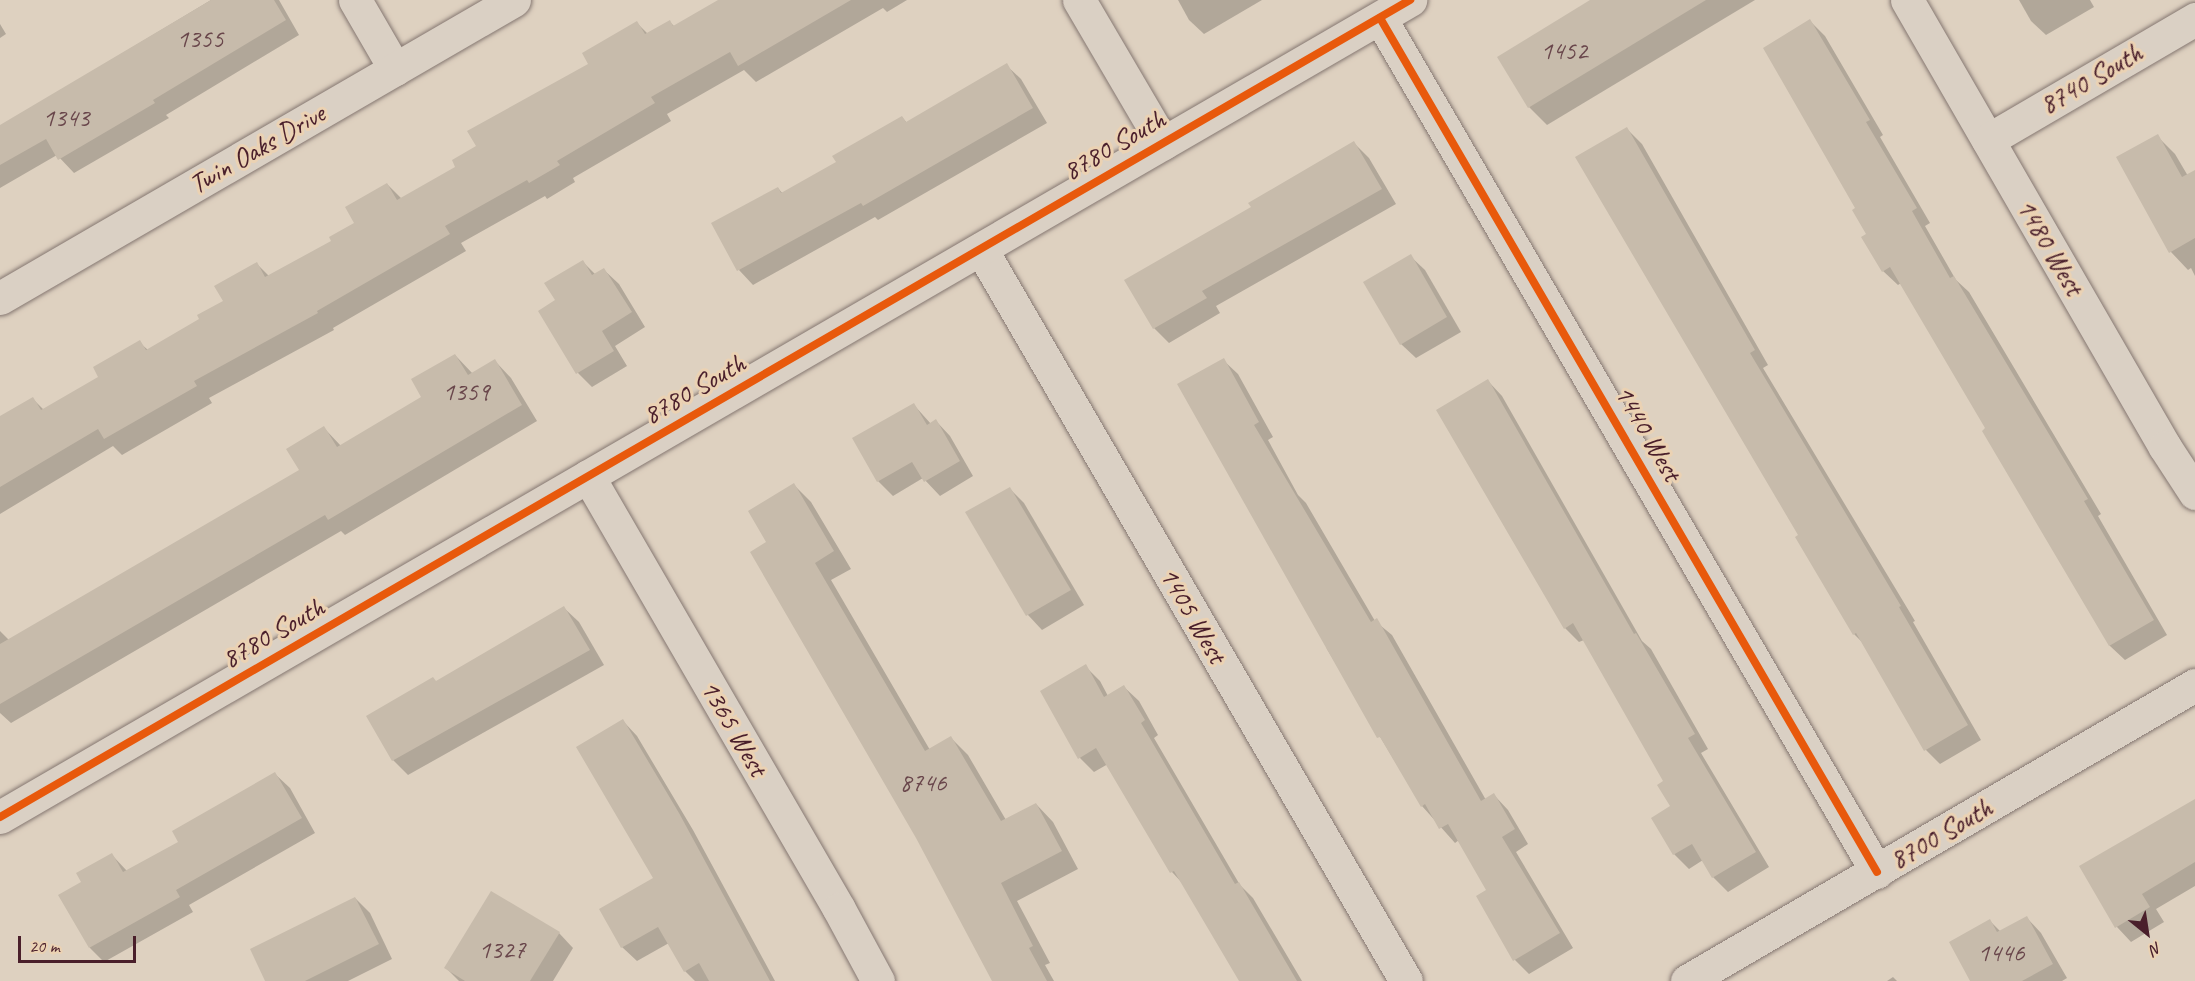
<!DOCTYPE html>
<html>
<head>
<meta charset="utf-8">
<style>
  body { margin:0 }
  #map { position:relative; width:2195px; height:981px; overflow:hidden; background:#ded1c0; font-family:Caveat,sans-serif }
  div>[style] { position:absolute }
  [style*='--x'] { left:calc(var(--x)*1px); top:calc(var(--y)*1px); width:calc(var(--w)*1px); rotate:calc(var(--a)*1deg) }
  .shadow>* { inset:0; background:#0003 }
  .building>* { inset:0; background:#c7bbab }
  .roads { filter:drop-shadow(0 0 2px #857771) drop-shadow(0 0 2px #857771) }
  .minor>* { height:33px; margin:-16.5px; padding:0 16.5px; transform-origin:16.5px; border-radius:16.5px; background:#dad0c4 }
  .cycleway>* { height:8px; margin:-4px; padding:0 4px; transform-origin:4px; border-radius:4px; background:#e8590c }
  span { translate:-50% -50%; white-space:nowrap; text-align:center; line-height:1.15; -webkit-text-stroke:6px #ebd2b3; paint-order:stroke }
  .number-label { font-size:26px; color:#69464b }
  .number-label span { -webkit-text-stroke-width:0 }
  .street-label { font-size:28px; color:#4a1f2b }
  .north { position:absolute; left:2117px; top:903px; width:60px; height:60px; -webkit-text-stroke:4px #ebd2b3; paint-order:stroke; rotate:150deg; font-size:16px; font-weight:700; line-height:24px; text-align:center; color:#4a1f2b }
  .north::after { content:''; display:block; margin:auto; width:21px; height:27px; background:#4a1f2b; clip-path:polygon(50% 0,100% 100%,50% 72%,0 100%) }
  .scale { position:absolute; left:18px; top:936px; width:118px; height:27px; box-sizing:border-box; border:3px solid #4a1f2b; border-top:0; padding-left:8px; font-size:18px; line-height:21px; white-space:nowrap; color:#4a1f2b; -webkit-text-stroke:4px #ebd2b3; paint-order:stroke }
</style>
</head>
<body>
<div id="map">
  <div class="shadow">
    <div style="clip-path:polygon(211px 0,279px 0,299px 35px,166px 115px,169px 118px,74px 173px,57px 155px,0 188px,0 127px)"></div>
    <div style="clip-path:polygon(721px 0,907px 0,887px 12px,883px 8px,756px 82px,744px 70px,667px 114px,671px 121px,573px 178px,575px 182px,547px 199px,545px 196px,461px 243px,466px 251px,333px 328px,334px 330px,209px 398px,212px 403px,122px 455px,113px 446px,0 514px,0 418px,33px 399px,44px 410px,100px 377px,139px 342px,148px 350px,201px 320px,225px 302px,257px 264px,270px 277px,333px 242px,356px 224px,387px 184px,402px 199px,457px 167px,478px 147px,590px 65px,637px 23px,648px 34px,670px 22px,675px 27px)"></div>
    <div style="clip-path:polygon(1178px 0,1262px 0,1204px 34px,1189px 20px)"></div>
    <div style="clip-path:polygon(1593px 0,1755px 0,1547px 125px,1529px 107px)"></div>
    <div style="clip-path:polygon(2019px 0,2090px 0,2094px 7px,2046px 35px,2031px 21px)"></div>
    <div style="clip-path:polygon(1810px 21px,1825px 36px,1883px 135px,1880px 137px,1930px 223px,1925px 226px,1956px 280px,1969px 292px,2101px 514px,2098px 516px,2167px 635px,2125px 660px,2110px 646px,1984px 431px,1987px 429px,1901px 283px,1898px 285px,1883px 271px,1857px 208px)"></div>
    <div style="clip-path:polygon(0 24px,6px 34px,0 38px)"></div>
    <div style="clip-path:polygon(1006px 65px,1021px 79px,1047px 123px,878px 220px,875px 217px,753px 285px,739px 270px,778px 188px,783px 194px,838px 162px,902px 117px,907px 123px)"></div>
    <div style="clip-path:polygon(1627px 129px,1642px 144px,1768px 365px,1763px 368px,1915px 621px,1913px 622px,1981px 740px,1940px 764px,1926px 750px,1864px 644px,1854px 634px,1800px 536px)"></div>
    <div style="clip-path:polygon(2157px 136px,2175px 154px,2188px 176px,2195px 172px,2195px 276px,2191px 268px,2188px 270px,2171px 252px,2118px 158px)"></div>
    <div style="clip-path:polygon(1354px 143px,1369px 158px,1396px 204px,1216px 306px,1220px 313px,1169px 343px,1154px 328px,1127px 281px,1253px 208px)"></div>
    <div style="clip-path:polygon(1410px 256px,1425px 270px,1461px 332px,1416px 358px,1401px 344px)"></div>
    <div style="clip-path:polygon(582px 261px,596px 275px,604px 270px,619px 284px,645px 327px,615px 346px,627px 366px,592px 387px,578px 373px)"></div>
    <div style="clip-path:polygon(455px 355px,473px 374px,495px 361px,511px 378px,537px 421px,345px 535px,341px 531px,11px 723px,0 713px,0 631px,9px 640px,301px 471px,324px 428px,341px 446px,423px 398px)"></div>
    <div style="clip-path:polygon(1223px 360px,1238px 374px,1273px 437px,1268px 440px,1298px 495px,1306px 503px,1375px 621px,1392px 635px,1486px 800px,1494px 795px,1508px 810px,1528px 844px,1516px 852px,1573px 948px,1529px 974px,1515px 960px,1488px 890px,1459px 840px,1455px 843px,1422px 806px,1327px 649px)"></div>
    <div style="clip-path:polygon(1488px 381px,1502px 396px,1642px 641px,1651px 649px,1708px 749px,1701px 753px,1769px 867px,1728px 892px,1713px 877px,1703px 860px,1689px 869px,1674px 854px,1672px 807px,1665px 782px,1584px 640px,1579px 642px,1565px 628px)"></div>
    <div style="clip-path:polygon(914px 405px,931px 424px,936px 421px,950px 436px,973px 476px,940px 496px,923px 478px,893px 496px,878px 481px)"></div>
    <div style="clip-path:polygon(794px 485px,811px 502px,851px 569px,831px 580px,930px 750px,951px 738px,968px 755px,1006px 820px,1036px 804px,1053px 822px,1078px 869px,1017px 901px,1050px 963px,1045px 965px,1054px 981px,995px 981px,768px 543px)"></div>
    <div style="clip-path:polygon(1010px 489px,1024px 503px,1084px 605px,1042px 630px,1028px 615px,967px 513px)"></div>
    <div style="clip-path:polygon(564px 608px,579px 622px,604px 665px,408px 775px,393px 760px,437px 682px)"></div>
    <div style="clip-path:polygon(1085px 666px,1100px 681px,1108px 696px,1124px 687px,1139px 701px,1158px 735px,1154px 738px,1240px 885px,1253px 898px,1302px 981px,1240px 981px,1185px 886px,1172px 872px,1108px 764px,1094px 772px,1080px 758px)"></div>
    <div style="clip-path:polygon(623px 721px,637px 736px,693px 830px,775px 981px,695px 981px,685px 971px,669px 943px,637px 961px,622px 947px,656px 879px)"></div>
    <div style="clip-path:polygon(275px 774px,290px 788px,315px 833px,189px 905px,193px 912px,104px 962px,90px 948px,83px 882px,112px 855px,127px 871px,180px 842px)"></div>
    <div style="clip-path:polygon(2195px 801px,2195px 886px,2156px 909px,2164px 922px,2131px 942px,2117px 927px,2081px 867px)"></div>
    <div style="clip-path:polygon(355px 898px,370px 913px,392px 959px,348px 981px,267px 981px)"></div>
    <div style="clip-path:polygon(2027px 918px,2041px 933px,2067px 978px,2062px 981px,1972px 981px,1990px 921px,2001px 932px)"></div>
    <div style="clip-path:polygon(559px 933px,573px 948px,553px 981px,459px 981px,446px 968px)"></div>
    <div style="clip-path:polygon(1893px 977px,1897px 981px,1887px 981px)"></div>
  </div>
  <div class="building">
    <div style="clip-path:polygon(211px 0,274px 0,286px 20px,153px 100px,155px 103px,58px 160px,46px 139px,0 165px,0 125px)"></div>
    <div style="clip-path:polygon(718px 0,851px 0,738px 66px,730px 52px,651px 97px,655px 103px,557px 161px,560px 165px,529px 183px,527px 180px,445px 226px,450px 234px,317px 311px,318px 313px,194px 381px,197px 386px,104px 439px,98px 429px,0 487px,0 416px,33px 397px,41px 410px,98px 377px,93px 367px,140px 340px,146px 350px,199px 319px,197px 315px,223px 301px,214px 286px,257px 262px,265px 277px,331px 241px,329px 237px,354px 223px,345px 207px,387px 183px,397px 200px,455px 167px,452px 160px,476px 146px,467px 131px,588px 64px,582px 53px,637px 21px,645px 34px,670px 20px,673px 26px)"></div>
    <div style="clip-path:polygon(1590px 0,1706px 0,1528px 108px,1497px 57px)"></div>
    <div style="clip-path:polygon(1810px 19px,1870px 120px,1866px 122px,1917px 208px,1912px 211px,1950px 278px,1954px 276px,2088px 499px,2084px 501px,2154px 620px,2109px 646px,1982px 431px,1985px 428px,1890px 267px,1882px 272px,1861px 237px,1866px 234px,1852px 210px,1855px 208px,1763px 48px)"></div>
    <div style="clip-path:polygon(1007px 63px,1033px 108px,863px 206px,861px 203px,737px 271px,711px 223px,778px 187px,781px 193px,836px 162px,832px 156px,902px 116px,906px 122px)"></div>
    <div style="clip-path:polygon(1627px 127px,1755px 350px,1750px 353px,1901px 606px,1899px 607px,1968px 725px,1924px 751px,1856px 633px,1853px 635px,1795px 537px,1798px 535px,1575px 157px)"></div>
    <div style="clip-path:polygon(2158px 134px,2182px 177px,2195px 170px,2195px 238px,2169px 253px,2116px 157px)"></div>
    <div style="clip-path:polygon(1354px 141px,1382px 189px,1202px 291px,1207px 298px,1153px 329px,1124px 280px,1251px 207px,1248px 203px)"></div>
    <div style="clip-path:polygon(1411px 254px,1447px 317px,1400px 345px,1363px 282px)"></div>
    <div style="clip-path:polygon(583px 260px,592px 275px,604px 268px,632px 312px,602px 331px,614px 351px,576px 374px,538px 311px,555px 300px,544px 283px)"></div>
    <div style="clip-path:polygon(455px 354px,468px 375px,495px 359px,522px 405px,328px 520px,325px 515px,0 704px,0 644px,299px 470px,286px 449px,324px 426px,337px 447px,421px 397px,411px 379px)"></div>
    <div style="clip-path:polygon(1224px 358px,1259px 422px,1254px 425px,1371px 622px,1377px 618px,1481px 801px,1494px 793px,1515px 829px,1502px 837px,1560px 933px,1513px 961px,1476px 896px,1486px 890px,1448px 824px,1439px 829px,1425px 804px,1421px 807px,1380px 737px,1377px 738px,1177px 384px)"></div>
    <div style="clip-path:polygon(1488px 379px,1634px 634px,1636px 633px,1695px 734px,1688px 738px,1756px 852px,1712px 878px,1692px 844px,1673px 855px,1651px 818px,1670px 806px,1657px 785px,1663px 781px,1573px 623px,1564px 629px,1436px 410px)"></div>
    <div style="clip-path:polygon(914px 403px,927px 425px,936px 419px,960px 461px,924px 482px,912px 462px,877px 482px,852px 438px)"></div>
    <div style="clip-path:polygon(794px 483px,834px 551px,815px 563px,925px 751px,951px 736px,1001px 821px,1036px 803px,1062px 851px,1001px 883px,1033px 946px,1029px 948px,1047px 981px,992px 981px,916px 838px,750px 552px,766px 542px,748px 511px)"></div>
    <div style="clip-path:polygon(1010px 487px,1071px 590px,1026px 616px,965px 512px)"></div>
    <div style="clip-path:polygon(564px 606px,590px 650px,392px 761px,366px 716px,433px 677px,436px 681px)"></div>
    <div style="clip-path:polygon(1086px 664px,1104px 697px,1124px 685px,1145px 720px,1141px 723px,1235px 884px,1239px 882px,1297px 981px,1239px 981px,1174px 871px,1170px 873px,1096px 748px,1078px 759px,1040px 691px)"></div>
    <div style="clip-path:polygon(623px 719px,679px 813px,770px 981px,709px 981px,699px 963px,684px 972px,658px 927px,621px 948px,599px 909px,653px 878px,576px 747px)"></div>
    <div style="clip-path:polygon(275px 772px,302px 818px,176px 890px,180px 897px,89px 948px,58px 895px,81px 882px,76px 873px,112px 853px,123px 872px,178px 842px,172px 831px)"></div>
    <div style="clip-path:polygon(2195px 799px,2195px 862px,2142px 894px,2150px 907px,2115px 928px,2079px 866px)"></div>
    <div style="clip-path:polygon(491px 891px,560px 932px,530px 981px,465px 981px,444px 968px)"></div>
    <div style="clip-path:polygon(355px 897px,379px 944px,305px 981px,265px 981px,250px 949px)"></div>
    <div style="clip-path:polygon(2027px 916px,2053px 964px,2022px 981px,1970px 981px,1949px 942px,1990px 919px,1997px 932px)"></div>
  </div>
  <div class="roads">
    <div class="minor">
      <div style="--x:355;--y:0;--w:80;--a:59.9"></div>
      <div style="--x:1079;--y:0;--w:166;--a:59.6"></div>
      <div style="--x:1907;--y:0;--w:516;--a:60.01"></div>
      <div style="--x:2165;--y:447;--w:55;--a:56.9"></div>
      <div style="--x:1380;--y:18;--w:988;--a:59.8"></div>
      <div style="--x:1988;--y:140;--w:240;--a:-30.3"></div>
      <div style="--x:981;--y:249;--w:846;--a:59.86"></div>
      <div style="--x:0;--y:298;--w:594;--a:-30.1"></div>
      <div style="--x:588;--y:476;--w:500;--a:59.9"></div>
      <div style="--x:839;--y:909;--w:82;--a:61.6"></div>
      <div style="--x:0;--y:817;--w:1630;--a:-30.09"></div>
      <div style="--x:1687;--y:981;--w:588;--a:-30.23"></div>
    </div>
  </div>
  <div class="cycleway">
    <div style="--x:1380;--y:18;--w:988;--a:59.8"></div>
    <div style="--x:0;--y:817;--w:1630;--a:-30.09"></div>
  </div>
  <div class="number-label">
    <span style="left:200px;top:39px">1355</span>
    <span style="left:1564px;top:51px">1452</span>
    <span style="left:66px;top:118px">1343</span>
    <span style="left:466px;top:392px">1359</span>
    <span style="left:923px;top:783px">8746</span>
    <span style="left:502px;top:950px">1327</span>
    <span style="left:2001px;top:953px">1446</span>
  </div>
  <div class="street-label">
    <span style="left:2091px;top:79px;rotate:-30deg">8740 South</span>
    <span style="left:1114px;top:145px;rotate:-30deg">8780 South</span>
    <span style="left:257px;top:149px;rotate:-30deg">Twin Oaks Drive</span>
    <span style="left:2050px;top:247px;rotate:60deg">1480 West</span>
    <span style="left:694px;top:389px;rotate:-30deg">8780 South</span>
    <span style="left:1648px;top:433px;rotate:60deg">1440 West</span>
    <span style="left:1193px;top:615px;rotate:60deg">1405 West</span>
    <span style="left:273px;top:633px;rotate:-30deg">8780 South</span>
    <span style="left:734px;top:728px;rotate:60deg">1365 West</span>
    <span style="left:1941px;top:834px;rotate:-30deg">8700 South</span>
  </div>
  <div class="north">N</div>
  <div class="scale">20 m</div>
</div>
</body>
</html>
